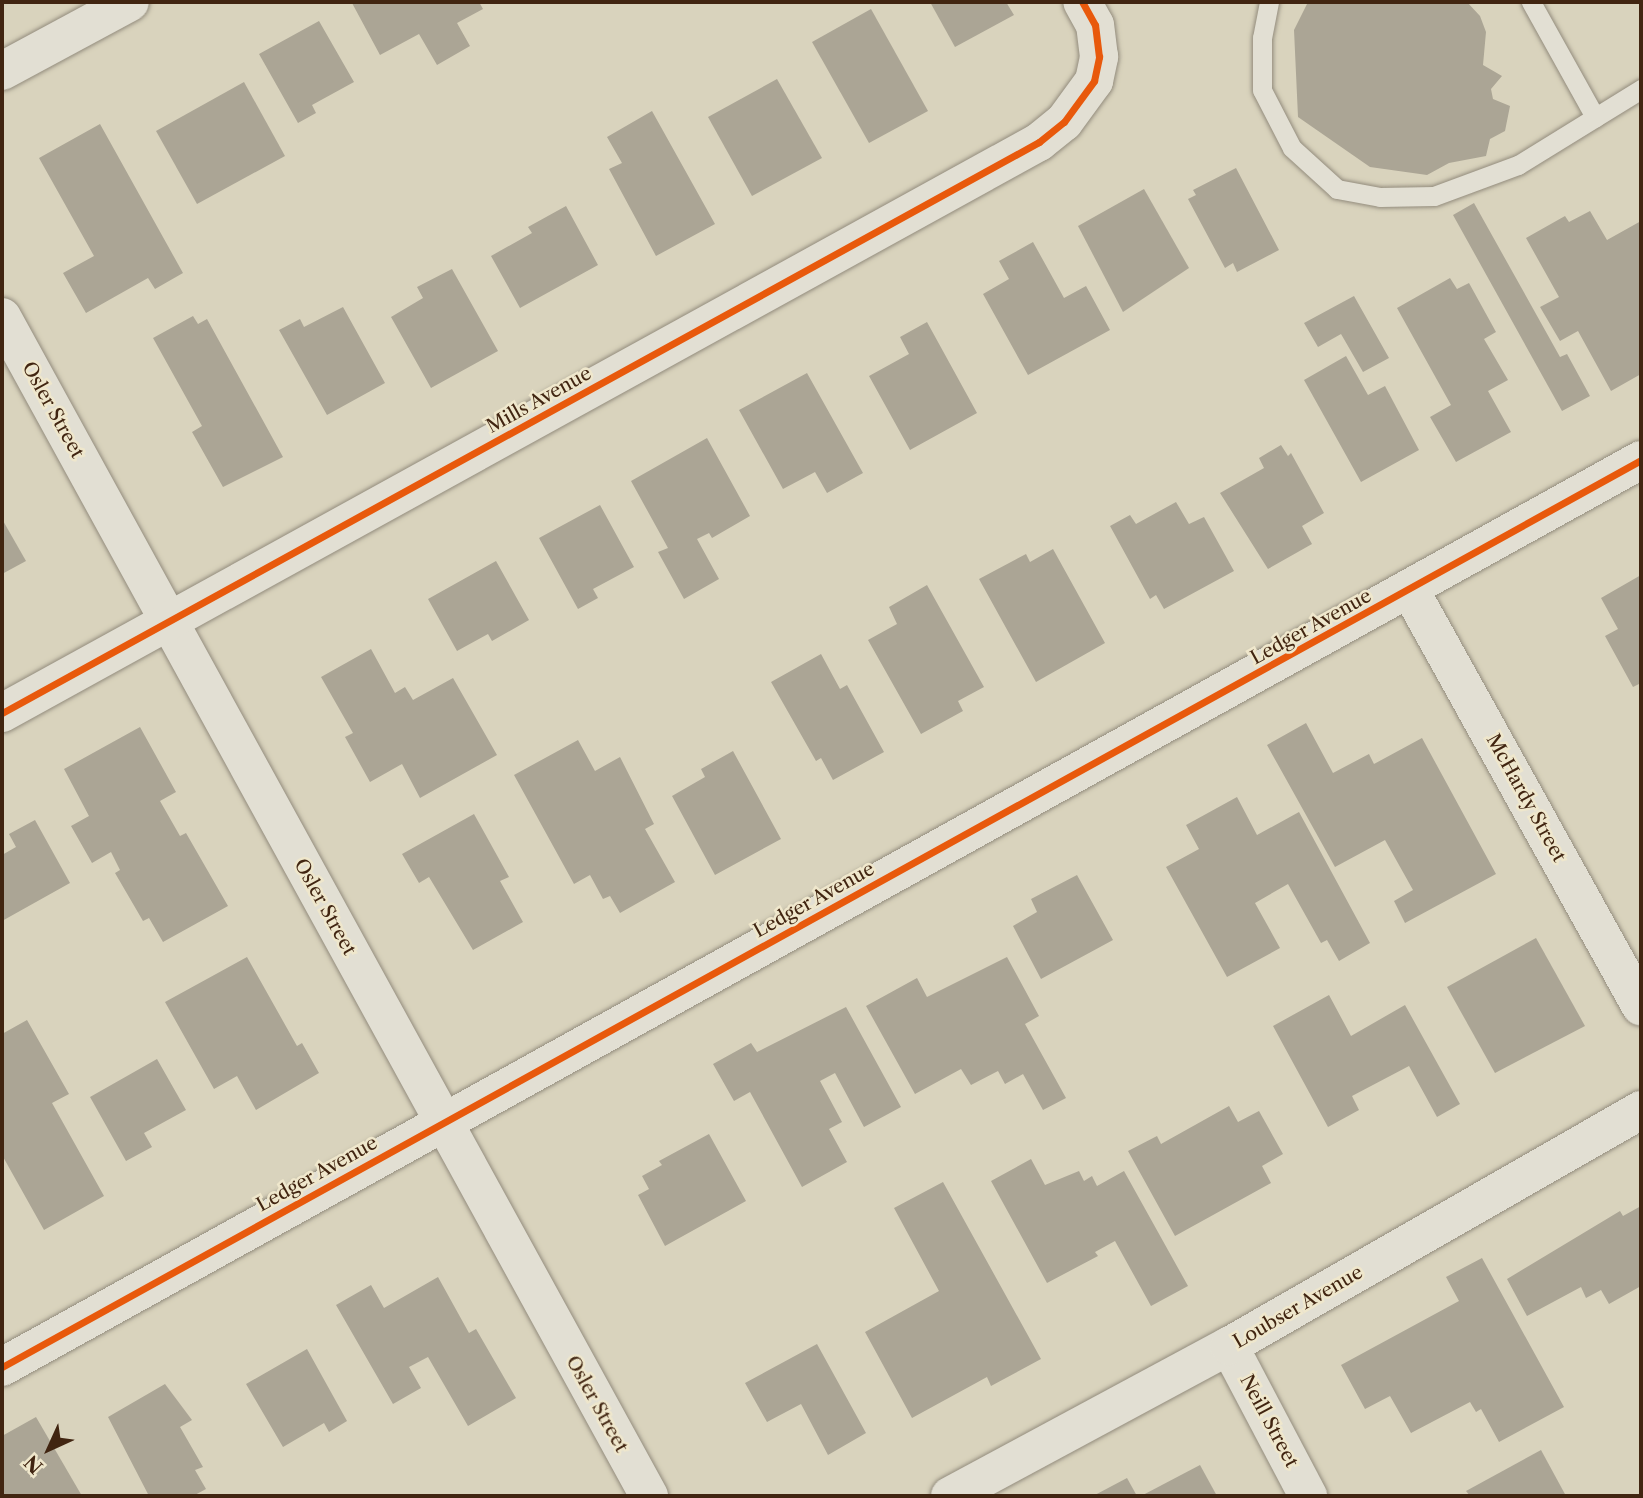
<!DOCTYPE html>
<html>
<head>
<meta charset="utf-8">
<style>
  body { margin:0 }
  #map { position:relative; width:1643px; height:1498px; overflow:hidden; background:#d9d3bd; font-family:"Libre Caslon Text",serif }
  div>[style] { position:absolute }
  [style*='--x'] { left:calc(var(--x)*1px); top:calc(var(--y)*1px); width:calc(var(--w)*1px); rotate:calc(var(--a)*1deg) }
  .building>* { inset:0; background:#aba595 }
  .roads { filter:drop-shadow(0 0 2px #938c7d) drop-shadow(0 0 2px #938c7d) }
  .service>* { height:19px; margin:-9.5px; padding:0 9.5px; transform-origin:9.5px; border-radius:9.5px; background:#e2dfd3 }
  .minor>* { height:38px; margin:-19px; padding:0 19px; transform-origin:19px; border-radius:19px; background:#e2dfd3 }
  .cycleway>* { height:7px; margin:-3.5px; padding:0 3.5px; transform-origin:3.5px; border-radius:3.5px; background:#e8590c }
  span { translate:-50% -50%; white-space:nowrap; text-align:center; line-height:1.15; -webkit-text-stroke:5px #efe7cc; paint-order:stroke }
  .street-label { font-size:19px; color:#412511 }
  .frame { position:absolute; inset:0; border:4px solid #412511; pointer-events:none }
  .north { position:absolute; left:14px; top:1414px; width:70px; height:70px; -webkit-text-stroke:5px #efe7cc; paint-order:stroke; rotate:225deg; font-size:19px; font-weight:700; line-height:28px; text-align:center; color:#412511 }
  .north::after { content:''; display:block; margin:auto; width:24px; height:32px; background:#412511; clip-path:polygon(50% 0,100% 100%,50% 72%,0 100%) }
</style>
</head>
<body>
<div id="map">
  <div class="building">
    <div style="clip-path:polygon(479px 2px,483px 9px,457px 23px,470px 46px,437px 65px,419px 34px,380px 55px,352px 3px)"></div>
    <div style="clip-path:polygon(930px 2px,1006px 2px,1014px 15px,955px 47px)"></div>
    <div style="clip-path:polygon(1308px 2px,1467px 2px,1480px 16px,1486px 32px,1483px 65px,1502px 76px,1491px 89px,1493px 99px,1510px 106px,1505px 131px,1490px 139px,1486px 156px,1449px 163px,1427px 175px,1370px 167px,1298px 117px,1294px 30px)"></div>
    <div style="clip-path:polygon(871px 9px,928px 111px,869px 143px,812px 42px)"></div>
    <div style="clip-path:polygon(319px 21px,354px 82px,312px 105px,316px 113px,298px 123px,259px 54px)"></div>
    <div style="clip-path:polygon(777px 79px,822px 158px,752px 196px,708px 117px)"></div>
    <div style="clip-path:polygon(244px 82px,285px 156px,197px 204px,156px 131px)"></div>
    <div style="clip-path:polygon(652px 111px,715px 224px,656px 256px,609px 169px,622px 163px,607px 137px)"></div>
    <div style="clip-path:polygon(100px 124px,183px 273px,155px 289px,148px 278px,86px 313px,63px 273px,94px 256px,39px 158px)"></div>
    <div style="clip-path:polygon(1236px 168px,1279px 250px,1237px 272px,1233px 263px,1225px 268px,1188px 199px,1196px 195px,1193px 190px)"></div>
    <div style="clip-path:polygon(1144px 189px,1189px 268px,1123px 312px,1078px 226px)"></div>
    <div style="clip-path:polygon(1474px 203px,1560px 357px,1567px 354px,1590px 396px,1562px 411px,1453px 215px)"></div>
    <div style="clip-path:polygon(566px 206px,598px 265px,520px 308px,491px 256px,532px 233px,528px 227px)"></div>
    <div style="clip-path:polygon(1590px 211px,1607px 240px,1641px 221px,1641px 374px,1611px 391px,1578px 331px,1560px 341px,1540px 307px,1559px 297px,1526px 238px,1565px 216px,1569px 222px)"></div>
    <div style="clip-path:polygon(1033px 242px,1064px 298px,1086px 286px,1110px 330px,1028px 375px,983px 294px,1009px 279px,999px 261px)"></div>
    <div style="clip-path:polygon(452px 269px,498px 351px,431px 388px,391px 317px,423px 298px,417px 287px)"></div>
    <div style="clip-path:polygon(1450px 278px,1457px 289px,1469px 283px,1496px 332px,1484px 339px,1508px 380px,1488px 391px,1511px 432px,1456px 462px,1430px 417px,1451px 405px,1397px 308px)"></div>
    <div style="clip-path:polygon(1354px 296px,1389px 358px,1363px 372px,1341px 334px,1318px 347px,1304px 323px)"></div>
    <div style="clip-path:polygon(343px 307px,385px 383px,327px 415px,279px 330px,300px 319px,304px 327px)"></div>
    <div style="clip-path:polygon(193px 316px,198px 324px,207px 319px,283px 457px,223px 487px,192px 432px,202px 426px,153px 338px)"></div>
    <div style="clip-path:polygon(927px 322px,977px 413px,910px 450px,869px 376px,909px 354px,900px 337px)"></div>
    <div style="clip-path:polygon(1346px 356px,1368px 395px,1385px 386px,1419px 450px,1361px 482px,1304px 380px)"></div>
    <div style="clip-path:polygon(807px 373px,863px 473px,827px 493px,815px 472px,783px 489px,739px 410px)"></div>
    <div style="clip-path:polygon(707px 438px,750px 516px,712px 538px,709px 533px,697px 539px,719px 579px,684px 599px,658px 552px,668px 548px,631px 481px)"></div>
    <div style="clip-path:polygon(1281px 445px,1288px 456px,1291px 453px,1324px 513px,1302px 526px,1312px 544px,1268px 569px,1220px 493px,1264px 468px,1259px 458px)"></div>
    <div style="clip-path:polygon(1176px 502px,1189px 524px,1204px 517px,1234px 571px,1164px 609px,1156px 595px,1150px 599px,1110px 526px,1130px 515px,1136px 524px)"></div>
    <div style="clip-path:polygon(600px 505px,634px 567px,593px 589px,598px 598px,578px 609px,539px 538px)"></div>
    <div style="clip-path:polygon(2px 519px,26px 561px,2px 574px)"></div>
    <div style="clip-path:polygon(1053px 549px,1105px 643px,1036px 682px,979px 579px,1026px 554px,1030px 562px)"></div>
    <div style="clip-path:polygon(496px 561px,529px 620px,492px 641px,488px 634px,457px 651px,428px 599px)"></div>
    <div style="clip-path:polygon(1641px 575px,1641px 683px,1633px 687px,1605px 636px,1618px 629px,1601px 598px)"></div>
    <div style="clip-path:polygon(927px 585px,984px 687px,958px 701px,963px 711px,921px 734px,868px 640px,897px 624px,889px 607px)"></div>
    <div style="clip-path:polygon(371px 649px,395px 693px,405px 687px,413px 700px,453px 678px,497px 755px,420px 798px,402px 764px,370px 782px,345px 737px,353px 733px,321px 677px)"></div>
    <div style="clip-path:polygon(821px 654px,840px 689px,847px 685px,884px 752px,833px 780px,821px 758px,816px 761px,771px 682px)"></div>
    <div style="clip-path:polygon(1306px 723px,1333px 773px,1369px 754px,1374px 764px,1422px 738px,1496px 874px,1405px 923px,1394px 901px,1413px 890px,1385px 840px,1335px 867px,1267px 745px)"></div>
    <div style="clip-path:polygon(140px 727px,176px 792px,160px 801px,180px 836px,186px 833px,228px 906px,163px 942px,149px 918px,143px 921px,115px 873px,120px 870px,111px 852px,92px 863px,71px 826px,89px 816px,64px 769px)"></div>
    <div style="clip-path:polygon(578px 740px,595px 771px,620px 757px,654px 824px,645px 829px,675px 882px,620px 913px,610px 896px,603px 899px,590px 875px,574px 884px,514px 775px)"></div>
    <div style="clip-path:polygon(733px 751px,781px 839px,715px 875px,672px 796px,705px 777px,701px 769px)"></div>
    <div style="clip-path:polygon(1237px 797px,1257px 835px,1299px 812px,1370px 943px,1339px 961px,1327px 940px,1321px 943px,1288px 884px,1255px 903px,1280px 948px,1227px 977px,1166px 867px,1199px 849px,1186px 825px)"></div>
    <div style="clip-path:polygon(474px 814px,509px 877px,500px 881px,523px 922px,473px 950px,429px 877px,419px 883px,402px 854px)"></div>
    <div style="clip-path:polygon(35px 820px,70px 883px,2px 921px,2px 855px,16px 847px,9px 834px)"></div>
    <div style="clip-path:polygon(1077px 875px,1113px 940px,1041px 979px,1013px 926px,1037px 912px,1031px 899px)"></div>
    <div style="clip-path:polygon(1536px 938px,1585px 1026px,1495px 1073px,1447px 987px)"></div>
    <div style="clip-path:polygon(247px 957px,297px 1046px,302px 1043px,319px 1073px,256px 1110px,237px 1076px,214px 1089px,165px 1002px)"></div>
    <div style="clip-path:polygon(1007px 957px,1039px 1016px,1025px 1024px,1066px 1098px,1043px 1110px,1023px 1074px,1005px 1084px,998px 1071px,971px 1085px,961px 1069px,915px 1094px,866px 1006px,917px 978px,927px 997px)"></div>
    <div style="clip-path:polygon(1329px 995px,1351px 1036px,1405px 1005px,1460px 1104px,1437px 1117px,1409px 1066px,1352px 1096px,1359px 1110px,1328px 1127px,1273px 1026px)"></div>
    <div style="clip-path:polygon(846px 1007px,901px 1107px,864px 1127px,835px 1073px,820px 1081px,842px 1122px,829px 1129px,847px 1162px,802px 1187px,750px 1092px,734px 1101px,713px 1064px,751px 1043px,757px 1052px)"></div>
    <div style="clip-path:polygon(27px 1020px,69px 1094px,52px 1103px,104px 1196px,44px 1230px,2px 1155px,2px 1034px)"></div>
    <div style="clip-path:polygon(157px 1059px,186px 1110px,144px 1133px,152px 1147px,126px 1161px,90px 1097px)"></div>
    <div style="clip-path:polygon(1229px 1106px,1238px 1122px,1259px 1111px,1283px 1154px,1262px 1166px,1271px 1183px,1175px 1236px,1128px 1151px,1157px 1136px,1161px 1144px)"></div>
    <div style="clip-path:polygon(709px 1134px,746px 1201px,665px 1246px,638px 1195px,649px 1189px,642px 1176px,662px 1165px,659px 1161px)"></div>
    <div style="clip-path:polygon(1031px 1159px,1045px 1185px,1079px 1171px,1084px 1181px,1092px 1176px,1097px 1186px,1124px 1171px,1188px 1286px,1151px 1306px,1115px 1241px,1095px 1252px,1098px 1256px,1047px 1283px,991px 1181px)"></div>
    <div style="clip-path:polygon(943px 1182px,1041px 1359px,991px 1386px,987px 1377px,912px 1418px,865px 1332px,939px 1291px,894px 1208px)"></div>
    <div style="clip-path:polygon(1641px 1206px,1641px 1286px,1609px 1304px,1601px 1290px,1586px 1298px,1581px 1287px,1527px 1316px,1507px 1279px,1620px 1211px,1623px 1216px)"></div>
    <div style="clip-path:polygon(1482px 1258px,1564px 1407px,1499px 1442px,1481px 1409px,1476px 1412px,1470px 1402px,1411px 1433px,1390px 1396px,1365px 1409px,1341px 1365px,1459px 1301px,1446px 1277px)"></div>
    <div style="clip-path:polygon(438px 1277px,469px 1333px,476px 1329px,516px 1398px,468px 1426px,428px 1357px,409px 1367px,421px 1388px,393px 1404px,336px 1305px,371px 1285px,384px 1308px)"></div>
    <div style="clip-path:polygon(817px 1344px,866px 1433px,828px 1455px,801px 1404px,767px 1422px,745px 1383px)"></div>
    <div style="clip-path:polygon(307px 1349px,347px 1421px,329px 1432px,324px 1423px,283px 1447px,246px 1384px)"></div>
    <div style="clip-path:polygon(165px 1384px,192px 1420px,180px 1427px,203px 1467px,195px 1470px,206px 1489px,193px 1496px,149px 1496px,108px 1417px)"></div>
    <div style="clip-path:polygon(36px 1417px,82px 1496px,2px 1496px,2px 1436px)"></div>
    <div style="clip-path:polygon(1541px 1450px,1566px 1496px,1470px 1496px,1466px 1491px)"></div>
    <div style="clip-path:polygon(1200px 1465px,1217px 1496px,1141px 1496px)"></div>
    <div style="clip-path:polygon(1127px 1478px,1137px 1496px,1093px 1496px)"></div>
  </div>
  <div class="roads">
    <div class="service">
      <div style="--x:1269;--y:2;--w:37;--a:101"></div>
      <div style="--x:1262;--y:38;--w:52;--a:90"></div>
      <div style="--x:1262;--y:90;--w:65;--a:62.7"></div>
      <div style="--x:1292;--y:148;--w:61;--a:42.3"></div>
      <div style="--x:1337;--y:189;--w:44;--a:10.5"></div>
      <div style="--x:1380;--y:197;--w:54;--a:-1.1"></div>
      <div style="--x:1434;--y:196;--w:90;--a:-20.3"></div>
      <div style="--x:1518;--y:165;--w:145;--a:-31.7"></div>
      <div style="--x:1531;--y:2;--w:132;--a:60.9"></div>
    </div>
    <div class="minor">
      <div style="--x:2;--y:71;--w:145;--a:-28.3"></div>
      <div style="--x:2;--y:317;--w:1345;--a:61.24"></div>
      <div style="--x:1410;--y:590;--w:476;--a:61"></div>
      <div style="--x:2;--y:713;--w:1184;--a:-28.84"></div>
      <div style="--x:1039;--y:142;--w:32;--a:-39"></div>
      <div style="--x:1064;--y:122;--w:51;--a:-53.8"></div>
      <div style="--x:1094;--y:81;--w:25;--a:-78"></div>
      <div style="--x:1099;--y:57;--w:32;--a:-97"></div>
      <div style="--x:1095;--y:25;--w:26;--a:-119"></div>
      <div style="--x:1229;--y:1346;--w:170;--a:62.2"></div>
      <div style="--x:2;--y:1367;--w:1873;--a:-28.96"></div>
      <div style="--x:950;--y:1496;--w:317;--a:-28.3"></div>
      <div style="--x:1229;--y:1346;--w:475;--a:-29.8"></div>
    </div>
  </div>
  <div class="cycleway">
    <div style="--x:2;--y:713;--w:1184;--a:-28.84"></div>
    <div style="--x:1039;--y:142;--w:32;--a:-39"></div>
    <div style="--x:1064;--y:122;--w:51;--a:-53.8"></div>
    <div style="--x:1094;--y:81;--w:25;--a:-78"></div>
    <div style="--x:1099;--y:57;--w:32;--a:-97"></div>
    <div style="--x:1095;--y:25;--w:26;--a:-119"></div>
    <div style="--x:2;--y:1367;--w:1873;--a:-28.96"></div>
  </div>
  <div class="street-label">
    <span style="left:539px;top:400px;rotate:-29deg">Mills Avenue</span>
    <span style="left:53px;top:410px;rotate:61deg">Osler Street</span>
    <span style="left:1311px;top:627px;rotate:-29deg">Ledger Avenue</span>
    <span style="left:1526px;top:798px;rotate:61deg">McHardy Street</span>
    <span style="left:814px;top:900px;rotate:-29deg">Ledger Avenue</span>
    <span style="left:325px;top:907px;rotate:61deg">Osler Street</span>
    <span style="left:317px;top:1174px;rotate:-29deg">Ledger Avenue</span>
    <span style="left:1298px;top:1307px;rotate:-30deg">Loubser Avenue</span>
    <span style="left:597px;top:1404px;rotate:61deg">Osler Street</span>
    <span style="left:1269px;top:1421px;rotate:62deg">Neill Street</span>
  </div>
  <div class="frame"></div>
  <div class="north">N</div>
</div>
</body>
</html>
